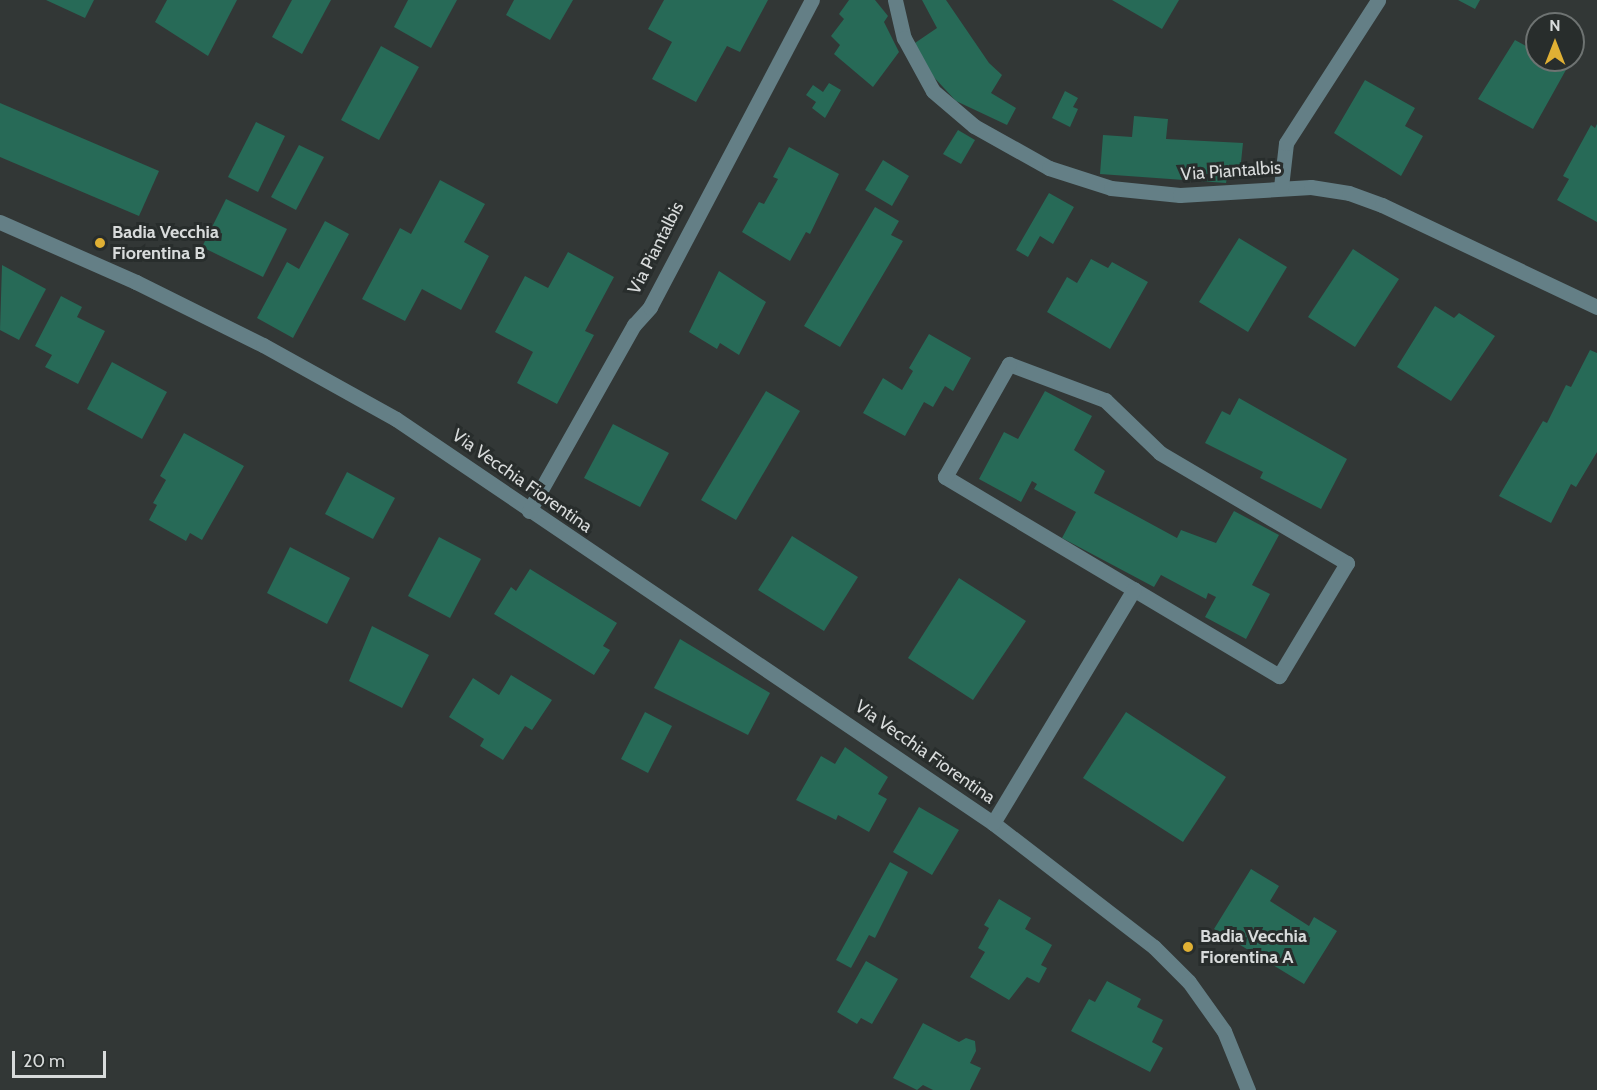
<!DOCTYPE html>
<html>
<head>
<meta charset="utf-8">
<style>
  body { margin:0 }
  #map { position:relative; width:1597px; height:1090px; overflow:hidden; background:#323736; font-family:Cabin,sans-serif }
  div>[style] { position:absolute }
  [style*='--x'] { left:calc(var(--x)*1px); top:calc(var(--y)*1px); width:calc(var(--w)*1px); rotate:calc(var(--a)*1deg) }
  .building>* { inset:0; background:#276a57 }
  .minor>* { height:15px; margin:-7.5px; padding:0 7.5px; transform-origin:7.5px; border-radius:7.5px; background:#647f86 }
  .dots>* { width:16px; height:16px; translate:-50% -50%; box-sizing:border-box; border:3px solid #282d2c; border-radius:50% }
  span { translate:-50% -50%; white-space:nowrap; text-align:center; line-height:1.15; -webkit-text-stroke:6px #282d2c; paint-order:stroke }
  .street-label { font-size:18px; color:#d8dbdb }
  .poi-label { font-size:18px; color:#d8dbdb; font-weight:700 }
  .left { translate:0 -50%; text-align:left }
  .north { position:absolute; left:1525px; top:12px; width:60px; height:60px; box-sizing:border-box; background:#282d2c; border:2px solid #6e7372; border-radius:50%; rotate:0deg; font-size:16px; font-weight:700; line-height:24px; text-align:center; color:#d8dbdb }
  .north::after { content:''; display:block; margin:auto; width:21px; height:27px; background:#e0b034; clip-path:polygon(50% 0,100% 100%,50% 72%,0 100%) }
  .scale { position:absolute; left:12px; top:1051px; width:94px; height:27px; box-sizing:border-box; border:3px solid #d8dbdb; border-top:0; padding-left:8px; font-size:18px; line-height:21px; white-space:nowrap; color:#d8dbdb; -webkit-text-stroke:4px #282d2c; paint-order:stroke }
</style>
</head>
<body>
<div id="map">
  <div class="building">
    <div style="clip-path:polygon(46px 0,94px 0,85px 18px)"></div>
    <div style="clip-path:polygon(167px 0,237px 0,208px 56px,155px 22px)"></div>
    <div style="clip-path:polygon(292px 0,331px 0,302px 54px,272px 37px)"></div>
    <div style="clip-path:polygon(408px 0,457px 0,431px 48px,394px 27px)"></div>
    <div style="clip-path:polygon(514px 0,573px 0,550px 40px,506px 15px)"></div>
    <div style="clip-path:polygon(664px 0,768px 0,740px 52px,727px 46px,696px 102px,652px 79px,672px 42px,648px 29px)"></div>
    <div style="clip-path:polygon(849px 0,875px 0,888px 16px,884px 22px,899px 52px,873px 87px,834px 54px,840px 45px,831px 36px,844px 19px,839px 14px)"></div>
    <div style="clip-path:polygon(922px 0,946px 0,989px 63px,1002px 75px,991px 93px,1016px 108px,1007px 125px,956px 101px,930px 73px,912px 45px,937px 28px)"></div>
    <div style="clip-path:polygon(1112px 0,1179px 0,1162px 29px)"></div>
    <div style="clip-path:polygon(1458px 0,1480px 0,1475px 9px)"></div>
    <div style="clip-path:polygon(1515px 40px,1537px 52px,1537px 60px,1552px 60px,1567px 68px,1533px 129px,1478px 99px)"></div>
    <div style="clip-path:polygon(381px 46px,419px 67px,379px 140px,341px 120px)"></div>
    <div style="clip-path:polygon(1365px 80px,1415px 108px,1405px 126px,1423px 136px,1401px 176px,1334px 133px)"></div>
    <div style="clip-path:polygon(829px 83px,841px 90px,825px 118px,812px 108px,816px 102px,806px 95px,813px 85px,823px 92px)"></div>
    <div style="clip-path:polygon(1065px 91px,1078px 98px,1073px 107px,1078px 109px,1070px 127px,1052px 118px)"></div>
    <div style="clip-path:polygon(0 103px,159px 171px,139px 216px,0 157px)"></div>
    <div style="clip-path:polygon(1134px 116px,1168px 119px,1166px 139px,1243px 143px,1240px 172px,1228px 172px,1226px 183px,1100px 174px,1103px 135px,1132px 137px)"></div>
    <div style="clip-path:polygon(256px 122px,285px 136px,258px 192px,228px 177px)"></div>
    <div style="clip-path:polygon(1597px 124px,1597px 222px,1557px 200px,1569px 179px,1563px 176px,1591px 125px,1595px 128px)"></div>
    <div style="clip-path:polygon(958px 130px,975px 140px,961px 164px,943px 154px)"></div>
    <div style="clip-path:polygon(299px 145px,324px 157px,296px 210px,271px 197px)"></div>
    <div style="clip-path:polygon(789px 147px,839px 174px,810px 234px,806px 232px,790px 261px,742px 232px,759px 202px,764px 204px,778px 179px,773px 177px)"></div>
    <div style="clip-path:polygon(883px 160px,909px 176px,892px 206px,865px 190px)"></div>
    <div style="clip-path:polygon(440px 180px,485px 204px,464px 242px,489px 256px,461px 310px,422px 289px,405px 321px,362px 299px,400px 228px,411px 234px)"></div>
    <div style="clip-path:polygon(1049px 193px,1074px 207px,1053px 244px,1040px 236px,1028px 257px,1016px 250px)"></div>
    <div style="clip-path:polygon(226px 199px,287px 229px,263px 277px,202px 247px)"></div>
    <div style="clip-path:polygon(875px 207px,899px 221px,891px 235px,903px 241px,840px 347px,804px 326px)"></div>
    <div style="clip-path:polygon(325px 221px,349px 234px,293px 338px,257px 318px,287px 262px,299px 269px)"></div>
    <div style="clip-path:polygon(1239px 238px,1287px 267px,1248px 332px,1199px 302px)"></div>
    <div style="clip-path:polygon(1353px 249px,1399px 279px,1355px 347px,1308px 317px)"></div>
    <div style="clip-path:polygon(568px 252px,614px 277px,585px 331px,594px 335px,557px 404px,517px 383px,533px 352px,495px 332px,525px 276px,548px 288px)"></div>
    <div style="clip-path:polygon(1091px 259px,1108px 268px,1112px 262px,1148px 282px,1110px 349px,1047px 312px,1067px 277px,1077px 283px)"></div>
    <div style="clip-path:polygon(2px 265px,46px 289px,19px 340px,0 330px)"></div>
    <div style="clip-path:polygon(719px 271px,766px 302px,739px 355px,720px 343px,717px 349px,689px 332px)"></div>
    <div style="clip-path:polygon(61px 296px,82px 307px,77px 317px,105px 331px,78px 384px,45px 367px,52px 355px,35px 346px)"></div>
    <div style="clip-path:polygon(1435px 306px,1454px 318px,1459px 313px,1495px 336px,1451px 401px,1397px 367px)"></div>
    <div style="clip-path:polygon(929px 334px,971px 358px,953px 391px,945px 386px,933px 407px,924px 402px,905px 436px,863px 413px,883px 378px,902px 390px,913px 371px,909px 368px)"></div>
    <div style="clip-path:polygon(1590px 350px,1597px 353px,1597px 452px,1576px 487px,1571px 484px,1551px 523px,1499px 496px,1543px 421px,1547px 423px,1566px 385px,1571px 387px)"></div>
    <div style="clip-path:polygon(112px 362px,167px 392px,142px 439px,87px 409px)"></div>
    <div style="clip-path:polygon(766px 391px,800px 411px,736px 520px,701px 500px)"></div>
    <div style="clip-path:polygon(1045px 391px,1092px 416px,1074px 450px,1105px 471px,1094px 493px,1177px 538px,1181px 530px,1216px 543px,1234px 511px,1279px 535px,1252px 585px,1270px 594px,1246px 639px,1205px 617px,1216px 597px,1208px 593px,1206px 599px,1161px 575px,1154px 587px,1062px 538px,1076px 512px,1034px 489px,1037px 484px,1032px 481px,1021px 502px,979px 479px,1004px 432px,1018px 439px)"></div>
    <div style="clip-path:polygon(1239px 398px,1347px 459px,1321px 509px,1260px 478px,1263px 472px,1205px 443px,1222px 411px,1230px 415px)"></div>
    <div style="clip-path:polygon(613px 424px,669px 453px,640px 507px,584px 478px)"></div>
    <div style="clip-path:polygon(184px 433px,244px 466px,202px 540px,190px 533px,186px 541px,149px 520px,157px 505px,153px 503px,166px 480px,160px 476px)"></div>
    <div style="clip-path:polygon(347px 472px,395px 498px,373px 539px,325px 514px)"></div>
    <div style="clip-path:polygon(792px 536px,858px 577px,824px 631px,758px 590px)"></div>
    <div style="clip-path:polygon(439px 537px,481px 559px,450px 618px,408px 596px)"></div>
    <div style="clip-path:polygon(290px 547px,350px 578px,327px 624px,267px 593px)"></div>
    <div style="clip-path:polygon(530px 569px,617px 623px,603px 646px,610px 650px,594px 675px,494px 614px,511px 587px,516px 591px)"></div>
    <div style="clip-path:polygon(959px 578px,1026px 621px,973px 700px,908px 658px)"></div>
    <div style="clip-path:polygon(372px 626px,429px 655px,402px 708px,349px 681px)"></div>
    <div style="clip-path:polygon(680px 639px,770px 693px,748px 735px,654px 688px)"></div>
    <div style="clip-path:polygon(511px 675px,552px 700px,532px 730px,525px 726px,503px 760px,480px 746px,484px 739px,449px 717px,473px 678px,499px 695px)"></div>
    <div style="clip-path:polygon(645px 712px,672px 726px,648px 773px,621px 759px)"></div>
    <div style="clip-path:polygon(1126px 712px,1226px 777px,1183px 842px,1083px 778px)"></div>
    <div style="clip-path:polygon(845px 747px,888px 777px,878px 794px,887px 799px,869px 832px,838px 815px,836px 820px,796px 800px,821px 756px,835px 764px)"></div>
    <div style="clip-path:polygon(919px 807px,959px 830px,932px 875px,893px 852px)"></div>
    <div style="clip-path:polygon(890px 862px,908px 872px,875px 938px,869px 935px,851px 968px,836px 960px)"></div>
    <div style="clip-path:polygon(1251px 869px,1279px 886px,1270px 901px,1309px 926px,1314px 917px,1337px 931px,1304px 984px,1214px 929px)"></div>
    <div style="clip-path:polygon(999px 899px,1031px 918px,1025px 929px,1052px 945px,1041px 965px,1047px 968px,1039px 983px,1027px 977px,1009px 1000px,970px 977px,985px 952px,978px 948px,989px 928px,984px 925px)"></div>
    <div style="clip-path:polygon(866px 961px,898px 979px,872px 1024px,861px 1018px,857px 1024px,837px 1012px)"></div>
    <div style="clip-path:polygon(1107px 981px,1141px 999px,1137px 1007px,1163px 1020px,1152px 1042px,1163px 1048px,1150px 1072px,1071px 1031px,1089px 999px,1095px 1002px)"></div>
    <div style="clip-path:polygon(923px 1023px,959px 1042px,966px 1038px,975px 1041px,976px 1051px,970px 1063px,981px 1068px,970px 1090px,933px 1090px,923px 1085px,917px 1090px,893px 1078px)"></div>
  </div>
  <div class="minor">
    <div style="--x:895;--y:0;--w:39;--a:77"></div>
    <div style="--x:904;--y:38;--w:60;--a:61.3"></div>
    <div style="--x:933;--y:91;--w:54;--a:40.5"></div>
    <div style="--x:974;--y:126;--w:86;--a:29.2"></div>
    <div style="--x:1049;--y:168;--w:65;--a:17.9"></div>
    <div style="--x:1111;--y:188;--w:69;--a:5.8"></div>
    <div style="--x:1180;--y:195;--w:131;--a:-3.5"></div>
    <div style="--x:1311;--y:187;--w:38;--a:9"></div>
    <div style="--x:1349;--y:193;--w:35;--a:20"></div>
    <div style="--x:1382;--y:205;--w:238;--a:25.4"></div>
    <div style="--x:1281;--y:187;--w:44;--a:-83.5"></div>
    <div style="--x:1286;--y:143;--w:170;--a:-57.2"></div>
    <div style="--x:0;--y:222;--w:149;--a:23.8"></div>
    <div style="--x:136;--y:282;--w:142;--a:26.4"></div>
    <div style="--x:263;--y:345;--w:152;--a:29.1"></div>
    <div style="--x:396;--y:419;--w:721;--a:34.09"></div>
    <div style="--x:993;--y:823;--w:203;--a:37.6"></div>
    <div style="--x:1154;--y:947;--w:49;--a:45"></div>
    <div style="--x:1189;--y:982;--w:60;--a:54.5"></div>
    <div style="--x:1224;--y:1031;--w:64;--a:67.9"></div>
    <div style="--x:1009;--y:364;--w:103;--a:20.6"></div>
    <div style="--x:1105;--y:400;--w:76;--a:43.9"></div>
    <div style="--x:1160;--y:453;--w:217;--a:30.5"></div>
    <div style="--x:1347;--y:563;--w:132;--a:121"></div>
    <div style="--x:1279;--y:676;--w:389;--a:-149.2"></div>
    <div style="--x:945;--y:477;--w:130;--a:-60.5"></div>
    <div style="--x:529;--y:511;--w:214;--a:-60.6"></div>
    <div style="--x:634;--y:325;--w:24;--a:-48"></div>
    <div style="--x:650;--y:307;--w:347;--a:-62.2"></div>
    <div style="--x:993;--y:823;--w:273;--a:-58.9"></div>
  </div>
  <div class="dots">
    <div style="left:100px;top:243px;background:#e0b034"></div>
    <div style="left:1188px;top:947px;background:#e0b034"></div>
  </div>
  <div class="street-label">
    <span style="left:1231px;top:171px;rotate:-4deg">Via Piantalbis</span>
    <span style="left:656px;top:248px;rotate:-63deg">Via Piantalbis</span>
    <span style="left:522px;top:481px;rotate:35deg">Via Vecchia Fiorentina</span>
    <span style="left:925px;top:752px;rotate:35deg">Via Vecchia Fiorentina</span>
  </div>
  <div class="poi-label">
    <span class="left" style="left:112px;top:243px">Badia Vecchia<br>Fiorentina B</span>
    <span class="left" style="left:1200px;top:947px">Badia Vecchia<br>Fiorentina A</span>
  </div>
  <div class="north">N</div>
  <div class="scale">20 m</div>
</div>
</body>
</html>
